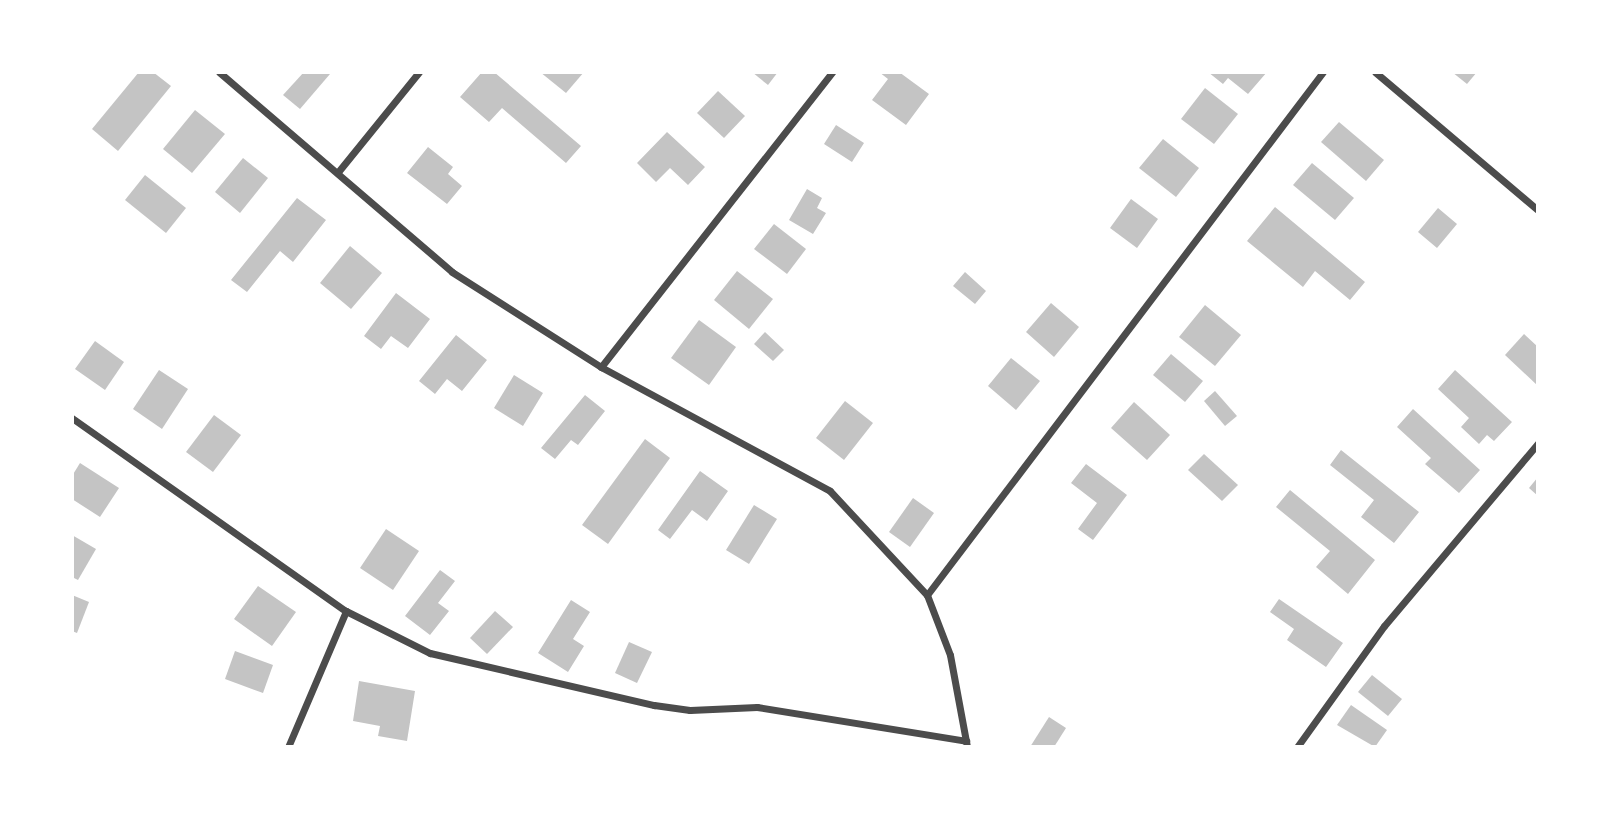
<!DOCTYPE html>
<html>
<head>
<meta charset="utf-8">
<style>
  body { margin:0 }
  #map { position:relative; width:1610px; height:819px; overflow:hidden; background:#fff; font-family:Signika,sans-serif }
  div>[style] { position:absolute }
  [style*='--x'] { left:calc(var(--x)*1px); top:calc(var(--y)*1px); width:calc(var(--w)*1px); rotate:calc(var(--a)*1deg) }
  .building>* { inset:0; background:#c4c4c4 }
  .minor>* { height:7px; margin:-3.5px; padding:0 3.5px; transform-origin:3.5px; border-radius:3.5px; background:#4c4c4c }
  span { translate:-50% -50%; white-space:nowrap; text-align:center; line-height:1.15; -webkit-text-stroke:7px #fff; paint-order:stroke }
  .frame { position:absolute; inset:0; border:74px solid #fff; pointer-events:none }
</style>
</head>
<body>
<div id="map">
  <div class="building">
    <div style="clip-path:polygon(139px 72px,153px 72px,171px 86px,118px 151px,92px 129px)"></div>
    <div style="clip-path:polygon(304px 72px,330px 74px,300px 109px,283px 95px)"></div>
    <div style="clip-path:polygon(482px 72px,494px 72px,581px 146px,566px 163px,502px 108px,489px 122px,460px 97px)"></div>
    <div style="clip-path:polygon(540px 72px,584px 72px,566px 93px)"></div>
    <div style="clip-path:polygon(752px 72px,778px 72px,768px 85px)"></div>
    <div style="clip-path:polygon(879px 72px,899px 72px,929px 94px,906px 125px,872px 100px,888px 79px)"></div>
    <div style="clip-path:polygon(1208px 72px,1267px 72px,1248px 94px,1228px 78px,1223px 84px)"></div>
    <div style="clip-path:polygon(1452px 72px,1477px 72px,1467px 84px)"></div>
    <div style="clip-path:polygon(1205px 88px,1238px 114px,1214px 144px,1181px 119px)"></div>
    <div style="clip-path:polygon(718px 91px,745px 116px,724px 138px,697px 113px)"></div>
    <div style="clip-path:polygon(195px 110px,225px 134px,192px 173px,163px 149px)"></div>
    <div style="clip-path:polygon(1339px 122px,1384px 160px,1366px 181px,1321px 142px)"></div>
    <div style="clip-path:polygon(836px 125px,864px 143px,852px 162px,824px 144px)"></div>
    <div style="clip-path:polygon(667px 132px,705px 167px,688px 185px,670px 168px,656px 182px,637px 163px)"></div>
    <div style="clip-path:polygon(1163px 139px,1199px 168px,1176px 197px,1139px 168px)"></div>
    <div style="clip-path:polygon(428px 147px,453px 167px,448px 174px,462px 186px,447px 204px,407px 173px)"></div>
    <div style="clip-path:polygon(243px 158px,268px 178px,240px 213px,215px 192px)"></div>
    <div style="clip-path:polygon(1312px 163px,1354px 198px,1335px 220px,1293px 185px)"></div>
    <div style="clip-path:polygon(145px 175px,186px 208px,166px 233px,125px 200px)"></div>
    <div style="clip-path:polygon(807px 189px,822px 198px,817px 208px,826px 213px,813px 234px,789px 220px)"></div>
    <div style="clip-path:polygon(297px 198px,326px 220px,293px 262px,280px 251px,247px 292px,231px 280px)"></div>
    <div style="clip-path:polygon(1131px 199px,1158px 219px,1137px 248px,1110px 228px)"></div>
    <div style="clip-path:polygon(1275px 207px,1365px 282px,1350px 300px,1315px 271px,1303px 287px,1247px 241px)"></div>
    <div style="clip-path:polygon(1438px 208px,1457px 224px,1437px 248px,1418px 232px)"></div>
    <div style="clip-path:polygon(774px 224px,806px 249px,787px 274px,754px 249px)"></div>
    <div style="clip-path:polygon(350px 246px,382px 273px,351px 309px,320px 283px)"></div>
    <div style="clip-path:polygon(737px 271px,773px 299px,749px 329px,714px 300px)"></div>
    <div style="clip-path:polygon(965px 272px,986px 291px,975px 304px,953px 286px)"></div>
    <div style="clip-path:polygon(396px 293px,430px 319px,408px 348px,391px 336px,381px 349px,364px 336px)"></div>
    <div style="clip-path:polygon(1051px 303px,1079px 327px,1054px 357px,1026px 332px)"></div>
    <div style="clip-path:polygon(1205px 305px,1241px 335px,1215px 366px,1179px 337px)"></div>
    <div style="clip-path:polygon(699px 320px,736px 347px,709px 385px,671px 358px)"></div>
    <div style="clip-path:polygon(765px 332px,784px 350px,773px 361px,754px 344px)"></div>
    <div style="clip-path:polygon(1524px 334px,1538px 347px,1538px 386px,1505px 355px)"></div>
    <div style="clip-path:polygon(456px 335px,487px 360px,462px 391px,447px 379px,435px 394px,419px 381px)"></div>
    <div style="clip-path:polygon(95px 341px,124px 362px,105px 390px,75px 369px)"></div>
    <div style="clip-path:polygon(1171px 354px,1203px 381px,1185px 402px,1153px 375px)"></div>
    <div style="clip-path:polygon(1011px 358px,1040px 381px,1016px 410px,988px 386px)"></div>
    <div style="clip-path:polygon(159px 370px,188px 389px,162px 429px,133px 409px)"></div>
    <div style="clip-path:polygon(1455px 370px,1512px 422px,1494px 441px,1487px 435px,1479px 444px,1461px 427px,1469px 418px,1438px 389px)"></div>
    <div style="clip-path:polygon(514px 375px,543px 393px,523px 426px,494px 408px)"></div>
    <div style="clip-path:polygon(1215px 391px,1237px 416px,1225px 426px,1204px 401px)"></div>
    <div style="clip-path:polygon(585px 395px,605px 411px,578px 445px,571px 440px,555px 459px,541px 448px)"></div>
    <div style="clip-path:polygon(845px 401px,873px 423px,844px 460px,816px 438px)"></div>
    <div style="clip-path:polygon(1134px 402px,1170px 435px,1147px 460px,1111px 428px)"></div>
    <div style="clip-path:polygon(1413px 409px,1480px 470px,1459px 493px,1425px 464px,1431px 458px,1397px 427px)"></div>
    <div style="clip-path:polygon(214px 415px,241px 435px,213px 472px,186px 452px)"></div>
    <div style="clip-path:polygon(645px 439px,670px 458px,608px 544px,582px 525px)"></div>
    <div style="clip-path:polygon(1341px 450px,1419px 512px,1394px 543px,1361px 517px,1374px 500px,1330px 465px)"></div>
    <div style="clip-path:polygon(1204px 454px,1238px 485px,1222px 501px,1188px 470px)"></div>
    <div style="clip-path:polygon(80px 463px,119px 488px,100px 517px,72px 499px,72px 476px)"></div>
    <div style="clip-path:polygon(1086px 464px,1127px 495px,1093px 540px,1078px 529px,1097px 503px,1071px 483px)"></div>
    <div style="clip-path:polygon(700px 471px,728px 491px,707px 521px,692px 510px,670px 539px,658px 530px)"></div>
    <div style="clip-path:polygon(1538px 477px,1538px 496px,1529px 488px)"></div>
    <div style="clip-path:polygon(1290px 490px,1375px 560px,1348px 594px,1316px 567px,1330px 551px,1276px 507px)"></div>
    <div style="clip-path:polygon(913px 498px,934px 513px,910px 547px,889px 532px)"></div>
    <div style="clip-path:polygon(754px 505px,777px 519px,749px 564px,726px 550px)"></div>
    <div style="clip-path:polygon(386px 529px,419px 551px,393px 590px,360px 568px)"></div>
    <div style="clip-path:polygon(72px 535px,96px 549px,78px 580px,72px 577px)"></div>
    <div style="clip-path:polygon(440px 570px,455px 581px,438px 603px,449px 611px,430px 635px,405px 616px)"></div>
    <div style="clip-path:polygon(258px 586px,296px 612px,272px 646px,234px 619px)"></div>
    <div style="clip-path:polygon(72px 595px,89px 602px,77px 633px,72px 631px)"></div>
    <div style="clip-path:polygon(1279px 599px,1343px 643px,1326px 667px,1287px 640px,1294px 629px,1270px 612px)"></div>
    <div style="clip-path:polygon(571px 600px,590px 612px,573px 639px,584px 646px,568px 672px,538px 653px)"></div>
    <div style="clip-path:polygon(495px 611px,513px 627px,487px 654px,470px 638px)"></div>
    <div style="clip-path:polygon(629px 642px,652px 652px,637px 683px,615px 673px)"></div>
    <div style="clip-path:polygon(235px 651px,273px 665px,263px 693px,225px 679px)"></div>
    <div style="clip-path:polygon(1372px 675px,1402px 699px,1388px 716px,1358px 692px)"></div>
    <div style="clip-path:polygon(359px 681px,415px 691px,407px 741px,378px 736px,380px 726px,353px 721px)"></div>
    <div style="clip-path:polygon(1351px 705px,1387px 730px,1375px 747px,1337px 725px)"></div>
    <div style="clip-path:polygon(1049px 717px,1066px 728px,1054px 747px,1030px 747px)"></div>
  </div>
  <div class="minor">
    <div style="--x:219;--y:72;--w:307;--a:40.6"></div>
    <div style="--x:452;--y:272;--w:177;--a:32.5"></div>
    <div style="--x:601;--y:367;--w:260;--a:28.4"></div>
    <div style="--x:830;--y:491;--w:142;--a:47"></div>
    <div style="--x:927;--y:595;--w:64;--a:69"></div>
    <div style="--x:950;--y:655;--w:94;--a:79.5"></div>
    <div style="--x:1375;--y:72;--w:214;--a:40.3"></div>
    <div style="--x:338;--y:172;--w:129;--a:-51"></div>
    <div style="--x:601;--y:367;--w:375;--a:-51.9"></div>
    <div style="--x:72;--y:418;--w:335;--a:35.2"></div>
    <div style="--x:346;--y:611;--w:94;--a:26.6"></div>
    <div style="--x:430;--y:653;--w:230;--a:13.1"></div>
    <div style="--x:654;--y:705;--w:36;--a:8"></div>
    <div style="--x:690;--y:710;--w:67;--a:-2.6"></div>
    <div style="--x:757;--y:707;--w:212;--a:9.2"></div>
    <div style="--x:927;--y:595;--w:656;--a:-52.87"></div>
    <div style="--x:288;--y:747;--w:148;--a:-66.9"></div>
    <div style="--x:1297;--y:747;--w:149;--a:-54.3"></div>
    <div style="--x:1384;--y:626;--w:239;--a:-49.9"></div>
  </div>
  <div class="frame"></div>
</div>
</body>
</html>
